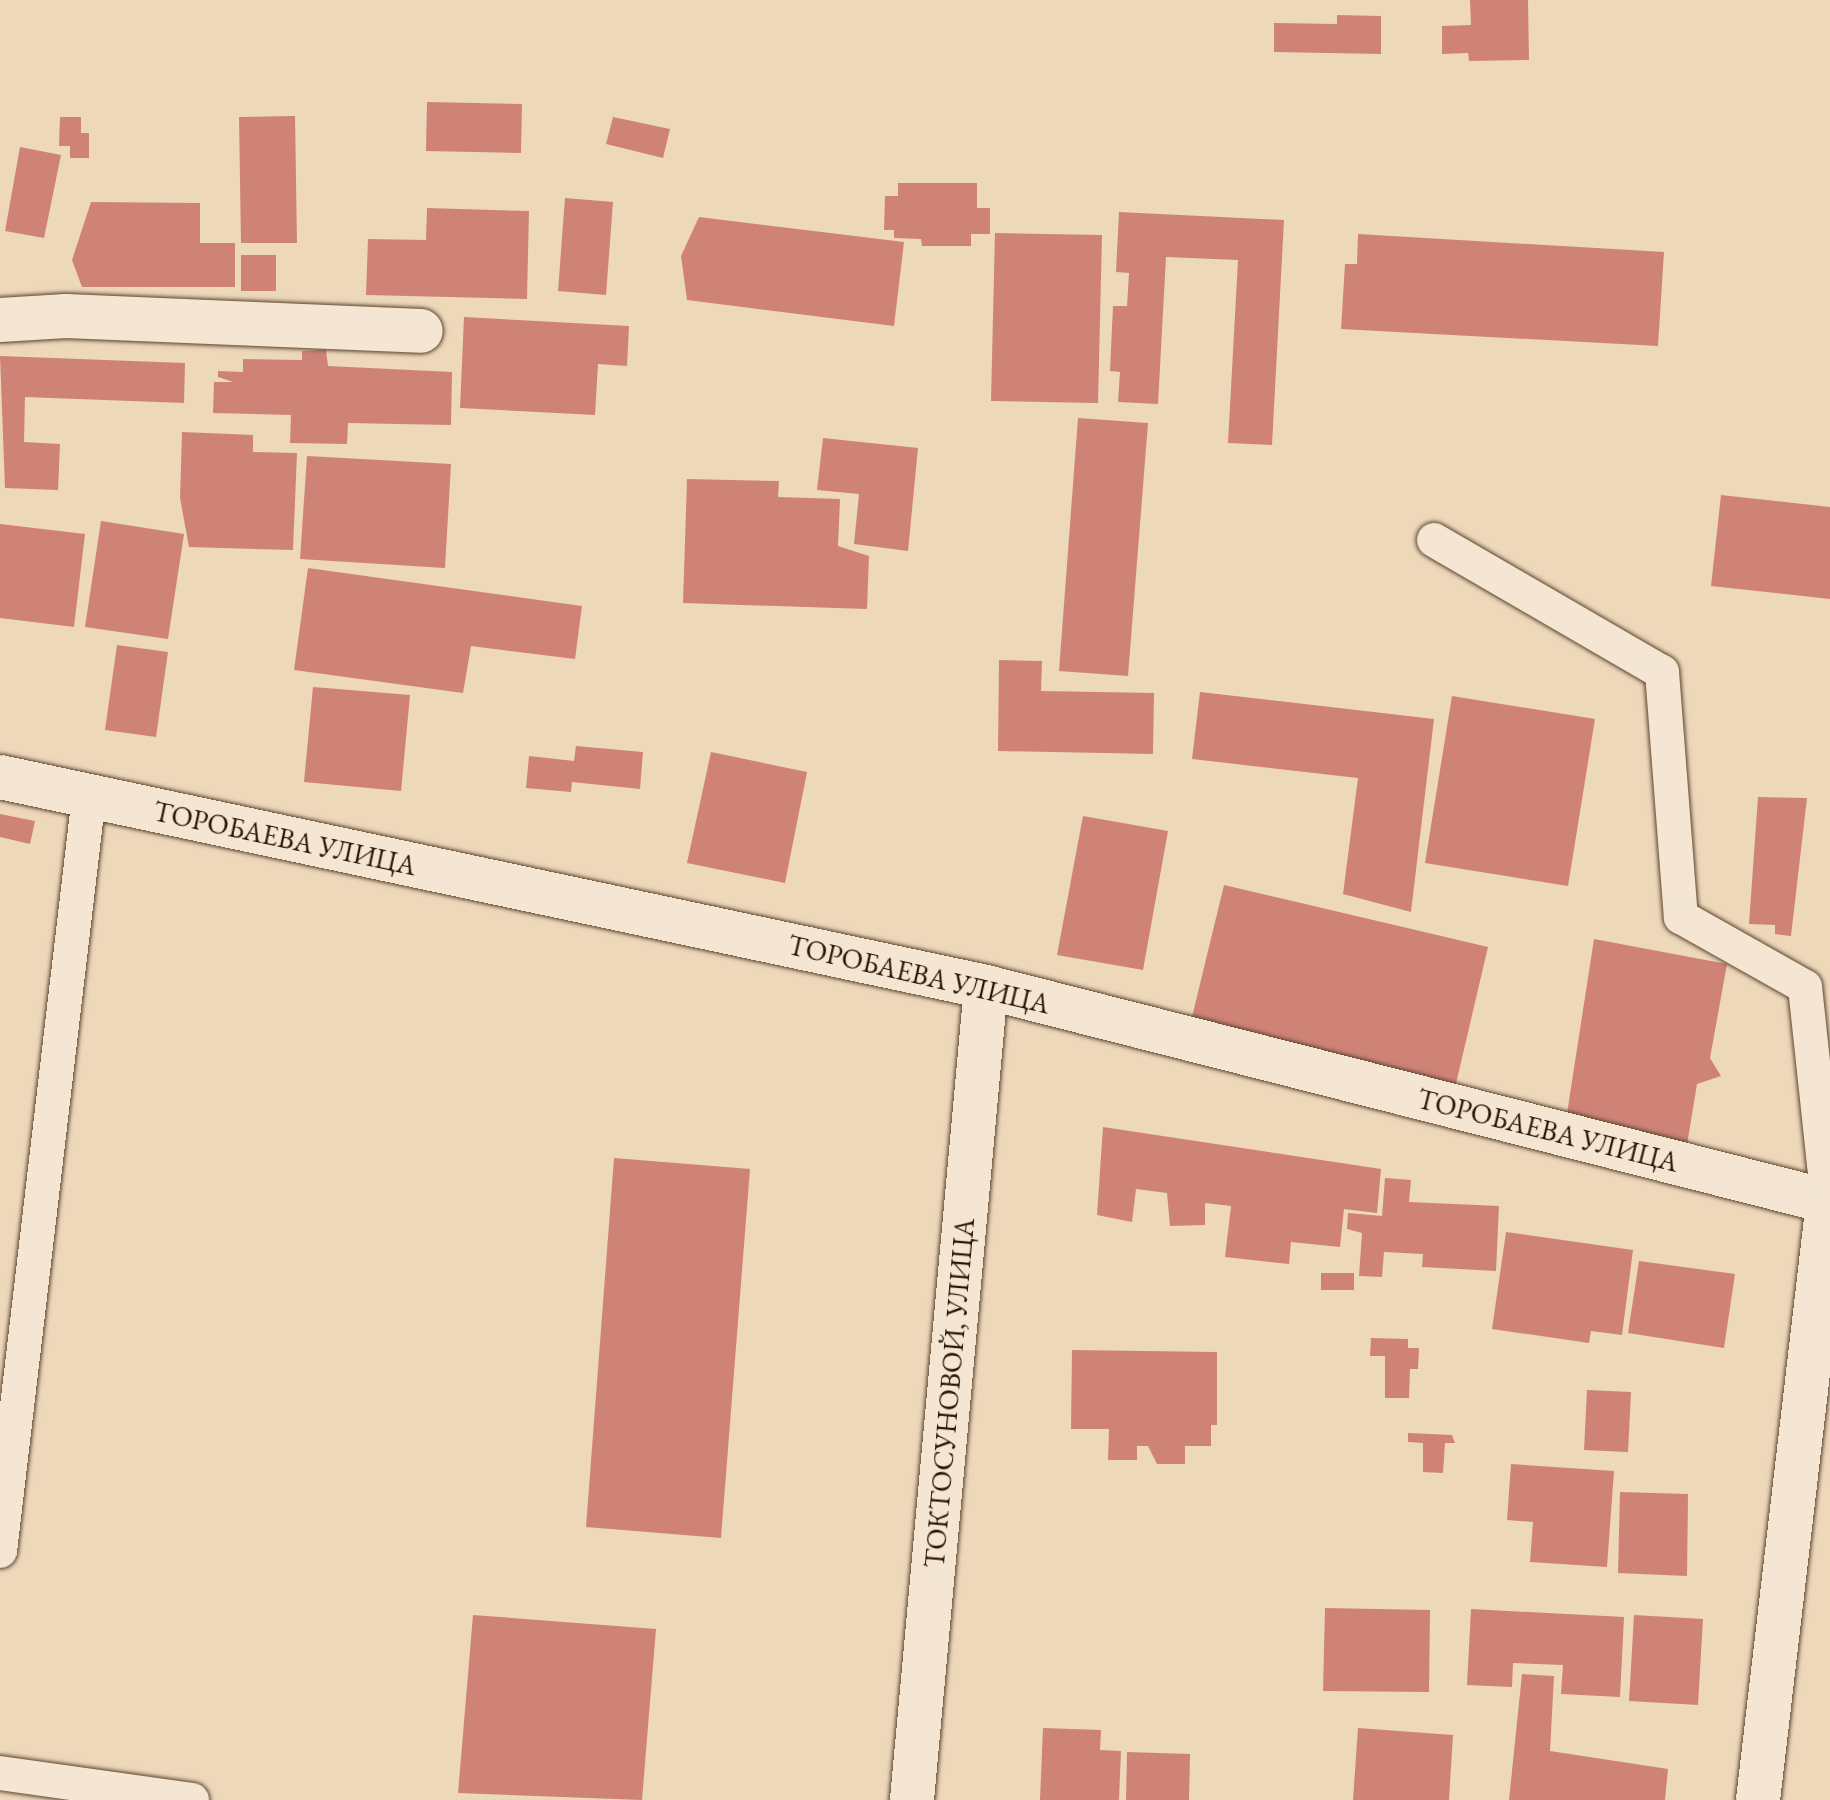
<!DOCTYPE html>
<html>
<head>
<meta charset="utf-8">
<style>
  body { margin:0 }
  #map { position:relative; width:1830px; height:1800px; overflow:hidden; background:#eed8ba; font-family:"EB Garamond",serif }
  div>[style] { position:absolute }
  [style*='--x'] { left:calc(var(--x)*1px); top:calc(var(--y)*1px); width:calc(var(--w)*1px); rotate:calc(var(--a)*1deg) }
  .building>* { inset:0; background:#cf8376 }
  .roads { filter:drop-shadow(0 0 2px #5d452e) drop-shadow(0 0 2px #5d452e) }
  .service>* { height:34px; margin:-17px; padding:0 17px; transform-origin:17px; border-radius:17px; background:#f4e6d2 }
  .minor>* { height:44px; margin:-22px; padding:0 22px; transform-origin:22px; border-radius:22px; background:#f4e6d2 }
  span { translate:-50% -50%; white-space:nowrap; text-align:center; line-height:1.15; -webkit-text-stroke:6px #f4e6d2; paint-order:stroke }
  .street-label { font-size:28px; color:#2d1400 }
</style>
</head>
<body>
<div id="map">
  <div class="building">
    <div style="clip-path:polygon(1470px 0,1528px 0,1529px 60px,1469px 61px,1468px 53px,1442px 54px,1442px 26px,1471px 25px)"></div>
    <div style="clip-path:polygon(1337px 15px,1381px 16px,1381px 54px,1274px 52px,1274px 23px,1337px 24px)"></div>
    <div style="clip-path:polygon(427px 102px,522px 104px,521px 153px,426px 151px)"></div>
    <div style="clip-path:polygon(295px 116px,297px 243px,241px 243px,239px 117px)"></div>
    <div style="clip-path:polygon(60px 117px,81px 117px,81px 133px,89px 133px,89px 158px,70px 158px,70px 146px,59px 146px)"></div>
    <div style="clip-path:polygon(613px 117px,670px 129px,663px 158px,606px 144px)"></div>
    <div style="clip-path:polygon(20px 147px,61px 155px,44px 238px,5px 231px)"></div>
    <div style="clip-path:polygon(898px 183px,977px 183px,977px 208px,990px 208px,990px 234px,971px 234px,971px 246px,922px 246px,921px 239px,894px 238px,894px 230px,884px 230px,885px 196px,898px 196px)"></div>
    <div style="clip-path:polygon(565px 198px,613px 202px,606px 295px,558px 291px)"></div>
    <div style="clip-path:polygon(91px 202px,200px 203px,200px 243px,235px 243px,235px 287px,82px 287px,72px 260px)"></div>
    <div style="clip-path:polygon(427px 208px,529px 211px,527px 299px,366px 295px,368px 239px,426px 240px)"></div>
    <div style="clip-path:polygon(1119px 212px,1284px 220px,1272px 445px,1228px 443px,1238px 260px,1166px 257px,1158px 404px,1118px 402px,1120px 372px,1110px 371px,1113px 306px,1127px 306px,1129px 273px,1116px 272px)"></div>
    <div style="clip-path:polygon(699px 217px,904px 242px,894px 326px,687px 300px,681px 256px)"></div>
    <div style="clip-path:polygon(995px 233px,1102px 235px,1098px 403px,991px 401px)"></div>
    <div style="clip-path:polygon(1358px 234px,1664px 252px,1658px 346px,1341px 329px,1345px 264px,1357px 264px)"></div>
    <div style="clip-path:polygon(241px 255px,276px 255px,276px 291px,241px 291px)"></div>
    <div style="clip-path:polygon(464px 317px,629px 326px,627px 366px,598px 364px,595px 415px,460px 408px)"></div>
    <div style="clip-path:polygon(326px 350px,328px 366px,452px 372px,451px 425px,348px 423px,347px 444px,290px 443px,291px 415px,213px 413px,214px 382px,233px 382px,218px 377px,218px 371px,243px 372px,243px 359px,302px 360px,302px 351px)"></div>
    <div style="clip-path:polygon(0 356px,185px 363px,184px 403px,25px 397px,24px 442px,60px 444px,58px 490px,5px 488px)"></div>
    <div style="clip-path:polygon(1078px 418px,1148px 423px,1128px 676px,1059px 671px)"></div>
    <div style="clip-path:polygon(182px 432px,253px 435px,253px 452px,297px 453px,293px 550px,189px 547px,180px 498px)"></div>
    <div style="clip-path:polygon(823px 438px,918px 448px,908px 551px,854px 544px,859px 494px,817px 490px)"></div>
    <div style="clip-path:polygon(307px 456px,451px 464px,445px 568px,300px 559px)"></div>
    <div style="clip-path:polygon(687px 479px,779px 481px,778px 497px,840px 499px,838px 546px,869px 556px,867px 609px,683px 603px)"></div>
    <div style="clip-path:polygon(1721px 495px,1830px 507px,1830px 599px,1711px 586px)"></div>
    <div style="clip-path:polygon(101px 521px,184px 534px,168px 639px,85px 627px)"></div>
    <div style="clip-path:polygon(0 524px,85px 534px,74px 627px,0 618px)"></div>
    <div style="clip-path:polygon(308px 568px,582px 606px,575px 659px,471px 646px,463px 693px,294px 670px)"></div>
    <div style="clip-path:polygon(117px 645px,168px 652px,156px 737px,105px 730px)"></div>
    <div style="clip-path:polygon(999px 660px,1042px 661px,1041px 691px,1154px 693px,1153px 754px,998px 751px)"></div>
    <div style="clip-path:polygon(313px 687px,410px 695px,401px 791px,304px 782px)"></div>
    <div style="clip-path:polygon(1200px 692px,1434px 719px,1411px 912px,1343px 894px,1358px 778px,1192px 759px)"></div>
    <div style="clip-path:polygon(1452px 696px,1595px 719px,1568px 886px,1425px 863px)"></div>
    <div style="clip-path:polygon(576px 746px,643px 752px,640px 789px,572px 782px,571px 792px,526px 788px,529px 756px,574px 761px)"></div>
    <div style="clip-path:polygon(711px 752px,807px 772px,785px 883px,687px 863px)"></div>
    <div style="clip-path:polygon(1758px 797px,1807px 798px,1791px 936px,1775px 934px,1775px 925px,1749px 924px)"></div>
    <div style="clip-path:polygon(0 814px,35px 821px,30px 844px,0 837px)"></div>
    <div style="clip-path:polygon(1083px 816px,1168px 831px,1143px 970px,1057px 955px)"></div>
    <div style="clip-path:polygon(1224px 885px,1488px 947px,1455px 1088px,1192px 1017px)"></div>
    <div style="clip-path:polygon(1594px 939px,1727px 964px,1710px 1058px,1721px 1076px,1697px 1084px,1687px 1145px,1566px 1120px)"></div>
    <div style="clip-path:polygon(1103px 1127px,1381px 1169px,1377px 1213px,1344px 1209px,1340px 1247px,1291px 1242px,1289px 1264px,1225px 1257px,1231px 1206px,1205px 1203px,1205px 1225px,1170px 1226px,1167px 1193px,1136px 1189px,1132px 1222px,1097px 1215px)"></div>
    <div style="clip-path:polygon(614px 1158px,750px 1169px,721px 1538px,586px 1527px)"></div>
    <div style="clip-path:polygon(1385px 1178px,1411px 1180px,1409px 1202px,1499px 1206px,1496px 1271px,1422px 1267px,1423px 1254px,1384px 1252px,1382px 1277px,1359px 1276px,1362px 1233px,1347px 1229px,1348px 1213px,1382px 1216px)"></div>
    <div style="clip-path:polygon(1506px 1232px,1633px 1250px,1622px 1335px,1591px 1331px,1589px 1343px,1492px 1329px)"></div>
    <div style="clip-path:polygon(1639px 1261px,1735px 1274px,1724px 1348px,1628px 1333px)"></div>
    <div style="clip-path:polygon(1321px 1273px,1354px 1273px,1354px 1290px,1321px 1290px)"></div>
    <div style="clip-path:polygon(1371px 1338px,1408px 1339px,1408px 1348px,1419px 1348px,1418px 1369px,1410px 1369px,1409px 1398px,1385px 1398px,1385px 1356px,1370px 1356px)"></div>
    <div style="clip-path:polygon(1072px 1350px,1217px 1352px,1217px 1425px,1211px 1425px,1211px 1446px,1185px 1446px,1185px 1464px,1157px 1464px,1148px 1446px,1137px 1446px,1137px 1460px,1108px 1460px,1109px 1429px,1071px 1429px)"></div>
    <div style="clip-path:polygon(1587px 1390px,1631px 1392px,1628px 1452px,1584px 1450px)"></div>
    <div style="clip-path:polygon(1408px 1433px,1452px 1435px,1455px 1443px,1445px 1443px,1443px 1473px,1423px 1472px,1423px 1443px,1408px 1442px)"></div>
    <div style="clip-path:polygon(1511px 1464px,1614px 1471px,1607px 1567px,1530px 1562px,1533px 1522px,1507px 1520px)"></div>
    <div style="clip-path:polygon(1620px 1492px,1688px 1494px,1687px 1576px,1618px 1573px)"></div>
    <div style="clip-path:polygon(1325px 1608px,1430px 1610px,1429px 1692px,1323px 1691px)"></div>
    <div style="clip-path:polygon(1471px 1609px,1624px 1617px,1620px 1697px,1561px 1694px,1563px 1665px,1513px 1663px,1512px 1687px,1467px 1685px)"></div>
    <div style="clip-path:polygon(473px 1615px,656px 1629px,642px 1800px,458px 1793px)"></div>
    <div style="clip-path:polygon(1634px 1615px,1703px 1619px,1698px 1705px,1629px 1701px)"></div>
    <div style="clip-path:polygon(1522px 1674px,1554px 1676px,1550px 1751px,1668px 1769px,1665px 1800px,1509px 1800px)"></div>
    <div style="clip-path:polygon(1043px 1728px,1101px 1730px,1100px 1750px,1121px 1751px,1119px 1800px,1040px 1800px)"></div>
    <div style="clip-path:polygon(1358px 1728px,1453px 1735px,1449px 1800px,1353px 1800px)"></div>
    <div style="clip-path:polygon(1127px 1752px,1190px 1754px,1189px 1800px,1126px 1800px)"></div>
  </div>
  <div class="roads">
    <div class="service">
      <div style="--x:1434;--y:540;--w:263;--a:30.1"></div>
      <div style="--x:1662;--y:672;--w:246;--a:85.6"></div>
      <div style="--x:1681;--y:917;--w:142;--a:29.4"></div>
      <div style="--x:1805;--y:987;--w:216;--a:83.9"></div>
      <div style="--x:0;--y:1551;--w:760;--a:-83.28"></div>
      <div style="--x:0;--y:1773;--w:194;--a:8"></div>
    </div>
    <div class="minor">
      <div style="--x:0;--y:320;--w:66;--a:-3.5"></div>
      <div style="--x:66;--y:316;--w:355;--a:2.4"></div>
      <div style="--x:0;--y:777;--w:1008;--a:12.02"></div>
      <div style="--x:986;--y:987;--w:871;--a:14.29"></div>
      <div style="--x:912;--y:1800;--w:816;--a:-84.8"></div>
      <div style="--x:1758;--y:1800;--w:602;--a:-83.32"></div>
    </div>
  </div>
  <div class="street-label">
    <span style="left:285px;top:838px;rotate:12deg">ТОРОБАЕВА УЛИЦА</span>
    <span style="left:919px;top:974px;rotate:13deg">ТОРОБАЕВА УЛИЦА</span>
    <span style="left:1548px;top:1130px;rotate:14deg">ТОРОБАЕВА УЛИЦА</span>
    <span style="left:949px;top:1393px;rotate:-85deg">ТОКТОСУНОВОЙ, УЛИЦА</span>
  </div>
</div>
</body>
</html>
